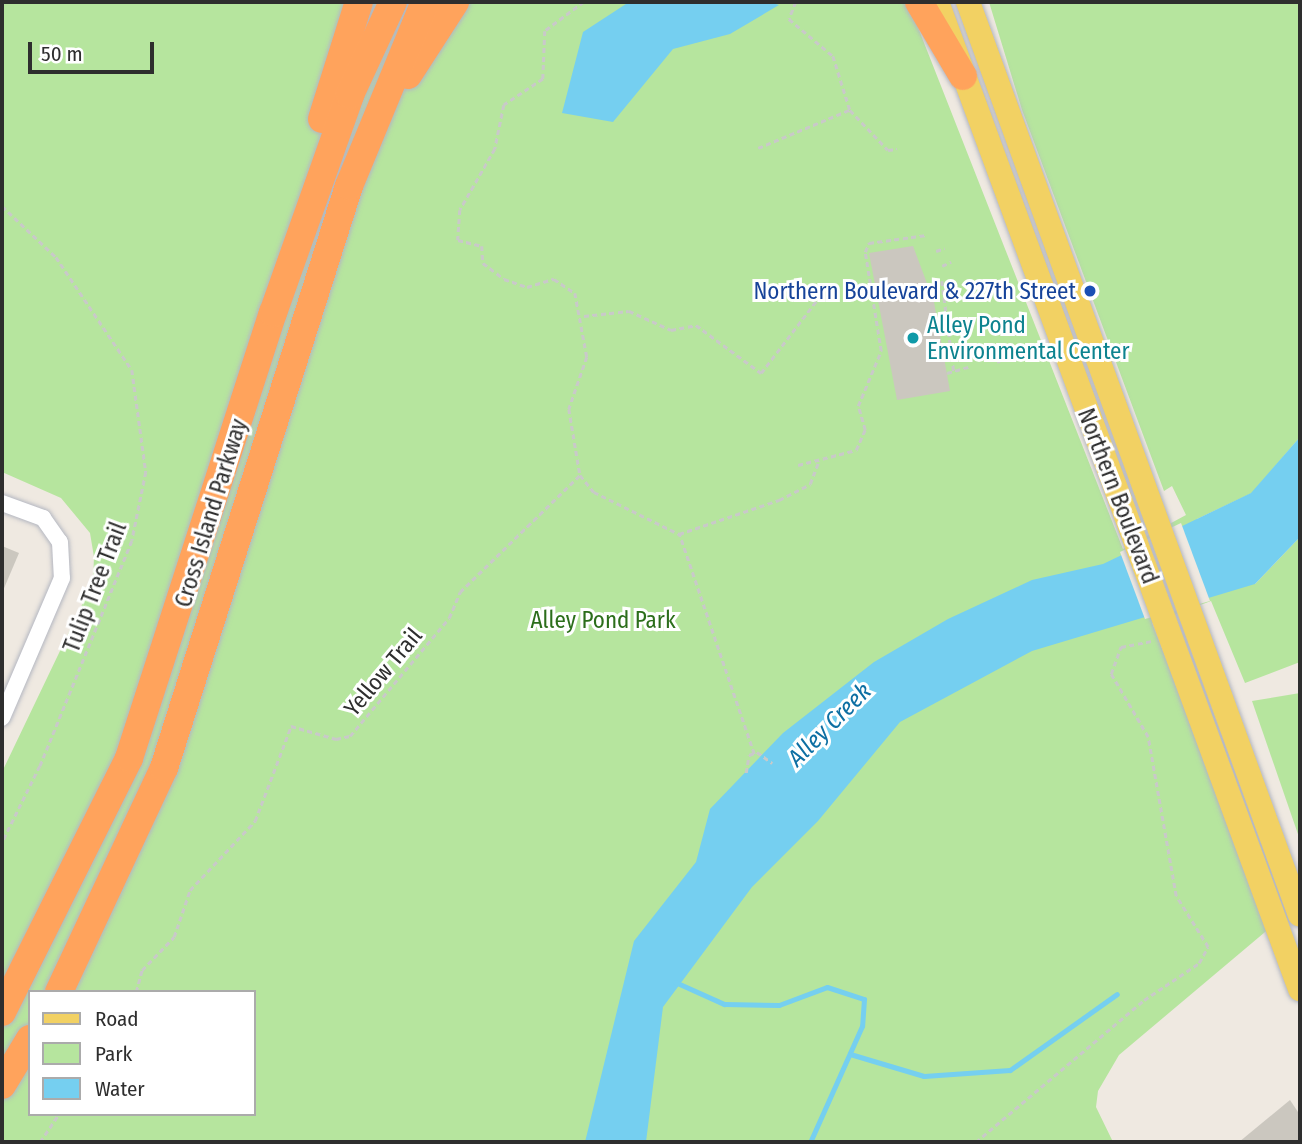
<!DOCTYPE html>
<html>
<head>
<meta charset="utf-8">
<style>
  body { margin:0 }
  #map { position:relative; width:1302px; height:1144px; overflow:hidden; background:#efe9e1; font-family:"Fira Sans Condensed",sans-serif }
  div>[style] { position:absolute }
  [style*='--x'] { left:calc(var(--x)*1px); top:calc(var(--y)*1px); width:calc(var(--w)*1px); rotate:calc(var(--a)*1deg) }
  .green>* { inset:0; background:#b6e59e }
  .water>* { inset:0; background:#75cff0 }
  .pier>* { inset:0; background:#efe9e1 }
  .stream>* { height:5px; margin:-2.5px; padding:0 2.5px; transform-origin:2.5px; border-radius:2.5px; background:#75cff0 }
  .building>* { inset:0; background:#cbc7bf }
  .path>* { height:2.5px; margin-top:-1.25px; transform-origin:0; background:repeating-linear-gradient(90deg,#c9c9c9 0 5px,transparent 0 8.5px) }
  .roads { filter:drop-shadow(0 0 2px #b4b7c1) drop-shadow(0 0 2px #b4b7c1) }
  .minor>* { height:16px; margin:-8px; padding:0 8px; transform-origin:8px; border-radius:8px; background:#fff }
  .primary>* { height:24px; margin:-12px; padding:0 12px; transform-origin:12px; border-radius:12px; background:#f2d163 }
  .motorway>* { height:28px; margin:-14px; padding:0 14px; transform-origin:14px; border-radius:14px; background:#ffa35c }
  .dots>* { width:19px; height:19px; translate:-50% -50%; box-sizing:border-box; border:4px solid #fff; border-radius:50% }
  span { translate:-50% -50%; white-space:nowrap; text-align:center; line-height:1.15; -webkit-text-stroke:6px #fff; paint-order:stroke }
  .transit-label { font-size:23px; color:#164399 }
  .right { translate:-100% -50%; text-align:right }
  .culture-label { font-size:23px; color:#0d838f }
  .left { translate:0 -50%; text-align:left }
  .street-label { font-size:23px; color:#2e2e2e }
  .park-label { font-size:23px; color:#2c6e1b }
  .water-label { font-size:24px; color:#0d6fa3; font-style:italic }
  .frame { position:absolute; inset:0; border:4px solid #2e2e2e; pointer-events:none }
  .legend { position:absolute; left:28px; top:990px; width:228px; height:126px; box-sizing:border-box; background:#fff; border:2px solid #ababab; margin:0; padding:9px 12px; list-style:none; font-size:21px; color:#2e2e2e }
  .legend li { display:flex; align-items:center; gap:14px; height:35px }
  .legend b { width:35px; border:2px solid #ababab }
  .scale { position:absolute; left:28px; top:42px; width:126px; height:32px; box-sizing:border-box; border:4px solid #2e2e2e; border-top:0; padding-left:9px; font-size:21px; line-height:24px; white-space:nowrap; color:#2e2e2e; -webkit-text-stroke:5px #fff; paint-order:stroke }
</style>
</head>
<body>
<div id="map">
  <div class="green">
    <div style="clip-path:polygon(evenodd,2px 2px,908px 2px,1123px 549px,1186px 515px,1172px 486px,1164px 491px,1022px 110px,989px 2px,1300px 2px,1300px 437px,1252px 493px,1197px 519px,1255px 584px,1300px 537px,1300px 662px,1245px 683px,1211px 601px,1152px 623px,1271px 927px,1119px 1055px,1098px 1091px,1096px 1107px,1113px 1142px,2px 1142px,2px 772px,93px 582px,94px 557px,90px 533px,61px 498px,2px 472px,2px 2px,30px 992px,254px 992px,254px 1114px,30px 1114px,30px 992px)"></div>
    <div style="clip-path:polygon(1300px 693px,1300px 840px,1252px 701px)"></div>
  </div>
  <div class="water">
    <div style="clip-path:polygon(629px 2px,770px 2px,779px 5px,730px 34px,673px 49px,613px 122px,562px 113px,583px 32px)"></div>
    <div style="clip-path:polygon(1300px 437px,1300px 537px,1255px 584px,1032px 651px,900px 722px,818px 821px,752px 887px,663px 1007px,646px 1142px,585px 1142px,634px 941px,696px 862px,710px 809px,783px 733px,874px 662px,948px 619px,1032px 580px,1103px 564px,1251px 493px)"></div>
  </div>
  <div class="pier">
    <div style="clip-path:polygon(1181px 523px,1210px 601px,1145px 619px,1120px 552px)"></div>
  </div>
  <div class="stream">
    <div style="--x:675;--y:982;--w:54;--a:24.2"></div>
    <div style="--x:724;--y:1004;--w:55;--a:1"></div>
    <div style="--x:779;--y:1005;--w:51;--a:-20.6"></div>
    <div style="--x:827;--y:987;--w:39;--a:18"></div>
    <div style="--x:864;--y:999;--w:27;--a:94"></div>
    <div style="--x:862;--y:1026;--w:127;--a:114.1"></div>
    <div style="--x:850;--y:1054;--w:77;--a:16.6"></div>
    <div style="--x:924;--y:1076;--w:86;--a:-4"></div>
    <div style="--x:1010;--y:1070;--w:131;--a:-35.4"></div>
  </div>
  <div class="building">
    <div style="clip-path:polygon(913px 246px,934px 302px,950px 391px,897px 400px,869px 253px)"></div>
    <div style="clip-path:polygon(2px 546px,19px 553px,2px 593px)"></div>
    <div style="clip-path:polygon(1290px 1100px,1300px 1115px,1300px 1142px,1239px 1142px)"></div>
  </div>
  <div class="path">
    <div style="--x:584;--y:2;--w:49;--a:143.4"></div>
    <div style="--x:545;--y:31;--w:48;--a:92.4"></div>
    <div style="--x:543;--y:79;--w:47;--a:146.3"></div>
    <div style="--x:504;--y:105;--w:45;--a:101.6"></div>
    <div style="--x:495;--y:149;--w:70;--a:119.8"></div>
    <div style="--x:460;--y:210;--w:30;--a:94"></div>
    <div style="--x:458;--y:240;--w:25;--a:14"></div>
    <div style="--x:482;--y:246;--w:17;--a:87"></div>
    <div style="--x:483;--y:263;--w:26;--a:37"></div>
    <div style="--x:504;--y:279;--w:24;--a:19"></div>
    <div style="--x:527;--y:287;--w:28;--a:-17"></div>
    <div style="--x:554;--y:279;--w:25;--a:34"></div>
    <div style="--x:575;--y:293;--w:65;--a:79.4"></div>
    <div style="--x:587;--y:357;--w:55;--a:109.1"></div>
    <div style="--x:569;--y:409;--w:67;--a:80.5"></div>
    <div style="--x:580;--y:475;--w:22;--a:51"></div>
    <div style="--x:594;--y:492;--w:95;--a:26.3"></div>
    <div style="--x:796;--y:2;--w:18;--a:112"></div>
    <div style="--x:789;--y:19;--w:57;--a:40.1"></div>
    <div style="--x:833;--y:56;--w:57;--a:72.5"></div>
    <div style="--x:850;--y:110;--w:55;--a:46.5"></div>
    <div style="--x:888;--y:150;--w:9;--a:-6"></div>
    <div style="--x:758;--y:148;--w:99;--a:-22.7"></div>
    <div style="--x:2;--y:206;--w:74;--a:43.4"></div>
    <div style="--x:56;--y:257;--w:136;--a:56.1"></div>
    <div style="--x:132;--y:370;--w:103;--a:82.2"></div>
    <div style="--x:146;--y:472;--w:70;--a:101.5"></div>
    <div style="--x:132;--y:541;--w:243;--a:112.2"></div>
    <div style="--x:40;--y:766;--w:86;--a:116.3"></div>
    <div style="--x:936;--y:251;--w:9;--a:-18"></div>
    <div style="--x:942;--y:266;--w:10;--a:-24"></div>
    <div style="--x:942;--y:281;--w:92;--a:82.5"></div>
    <div style="--x:584;--y:316;--w:45;--a:-6.3"></div>
    <div style="--x:629;--y:311;--w:46;--a:24.3"></div>
    <div style="--x:671;--y:330;--w:25;--a:-11"></div>
    <div style="--x:696;--y:325;--w:81;--a:36.4"></div>
    <div style="--x:761;--y:373;--w:103;--a:-52.5"></div>
    <div style="--x:998;--y:353;--w:10;--a:84"></div>
    <div style="--x:947;--y:373;--w:25;--a:-16"></div>
    <div style="--x:798;--y:465;--w:60;--a:-14.5"></div>
    <div style="--x:856;--y:450;--w:22;--a:-66"></div>
    <div style="--x:865;--y:430;--w:25;--a:-106"></div>
    <div style="--x:858;--y:406;--w:60;--a:-67.3"></div>
    <div style="--x:881;--y:351;--w:100;--a:-99.2"></div>
    <div style="--x:865;--y:252;--w:10;--a:-66"></div>
    <div style="--x:869;--y:243;--w:58;--a:-8"></div>
    <div style="--x:754;--y:754;--w:232;--a:-108.8"></div>
    <div style="--x:679;--y:534;--w:106;--a:-18.8"></div>
    <div style="--x:779;--y:500;--w:35;--a:-27"></div>
    <div style="--x:810;--y:484;--w:22;--a:-69"></div>
    <div style="--x:746;--y:773;--w:18;--a:-81"></div>
    <div style="--x:749;--y:755;--w:9;--a:-21"></div>
    <div style="--x:757;--y:752;--w:19;--a:36"></div>
    <div style="--x:136;--y:992;--w:23;--a:-75"></div>
    <div style="--x:142;--y:970;--w:46;--a:-45.9"></div>
    <div style="--x:174;--y:937;--w:50;--a:-71.2"></div>
    <div style="--x:190;--y:890;--w:95;--a:-46.7"></div>
    <div style="--x:255;--y:821;--w:102;--a:-69.2"></div>
    <div style="--x:291;--y:726;--w:47;--a:16.1"></div>
    <div style="--x:336;--y:739;--w:14;--a:-12"></div>
    <div style="--x:350;--y:736;--w:154;--a:-50"></div>
    <div style="--x:449;--y:618;--w:28;--a:-67"></div>
    <div style="--x:460;--y:592;--w:168;--a:-44.3"></div>
    <div style="--x:40;--y:1142;--w:34;--a:-56"></div>
    <div style="--x:976;--y:1142;--w:220;--a:-40.2"></div>
    <div style="--x:1144;--y:1000;--w:66;--a:-33.9"></div>
    <div style="--x:1199;--y:963;--w:18;--a:-61"></div>
    <div style="--x:1208;--y:947;--w:60;--a:-122.1"></div>
    <div style="--x:1176;--y:896;--w:161;--a:-100"></div>
    <div style="--x:1148;--y:737;--w:73;--a:-120.4"></div>
    <div style="--x:1111;--y:674;--w:29;--a:-70"></div>
    <div style="--x:1121;--y:647;--w:32;--a:-11"></div>
  </div>
  <div class="roads">
    <div class="minor">
      <div style="--x:2;--y:503;--w:44;--a:20.1"></div>
      <div style="--x:43;--y:518;--w:29;--a:55"></div>
      <div style="--x:60;--y:542;--w:36;--a:87"></div>
      <div style="--x:62;--y:578;--w:152;--a:113.2"></div>
    </div>
    <div class="primary">
      <div style="--x:937;--y:2;--w:1052;--a:69.81"></div>
      <div style="--x:968;--y:2;--w:971;--a:70.02"></div>
    </div>
    <div class="motorway">
      <div style="--x:919;--y:2;--w:86;--a:59.3"></div>
      <div style="--x:408;--y:75;--w:87;--a:-57.2"></div>
      <div style="--x:322;--y:119;--w:123;--a:-72.5"></div>
      <div style="--x:59;--y:992;--w:247;--a:-64.9"></div>
      <div style="--x:164;--y:768;--w:611;--a:-72.37"></div>
      <div style="--x:349;--y:186;--w:199;--a:-67.6"></div>
      <div style="--x:2;--y:1012;--w:284;--a:-63.4"></div>
      <div style="--x:129;--y:758;--w:468;--a:-72.1"></div>
      <div style="--x:273;--y:313;--w:231;--a:-70.5"></div>
      <div style="--x:350;--y:95;--w:102;--a:-65.2"></div>
      <div style="--x:2;--y:1085;--w:54;--a:-58.7"></div>
    </div>
  </div>
  <div class="dots">
    <div style="left:1090px;top:291px;background:#1a4fb4"></div>
    <div style="left:913px;top:338px;background:#0f9aa8"></div>
  </div>
  <div class="transit-label">
    <span class="right" style="left:1076px;top:291px">Northern Boulevard &amp; 227th Street</span>
  </div>
  <div class="culture-label">
    <span class="left" style="left:927px;top:338px">Alley Pond<br>Environmental Center</span>
  </div>
  <div class="street-label">
    <span style="left:1118px;top:496px;rotate:69deg">Northern Boulevard</span>
    <span style="left:211px;top:513px;rotate:-73deg">Cross Island Parkway</span>
    <span style="left:95px;top:587px;rotate:-69deg">Tulip Tree Trail</span>
    <span style="left:383px;top:672px;rotate:-50deg">Yellow Trail</span>
  </div>
  <div class="park-label">
    <span style="left:603px;top:620px">Alley Pond Park</span>
  </div>
  <div class="water-label">
    <span style="left:830px;top:725px;rotate:-45deg">Alley Creek</span>
  </div>
  <div class="frame"></div>
  <ul class="legend">
  <li><b style="height:9px;background:#f2d163"></b>Road</li>
  <li><b style="height:19px;background:#b6e59e"></b>Park</li>
  <li><b style="height:19px;background:#75cff0"></b>Water</li>
  </ul>
  <div class="scale">50 m</div>
</div>
</body>
</html>
